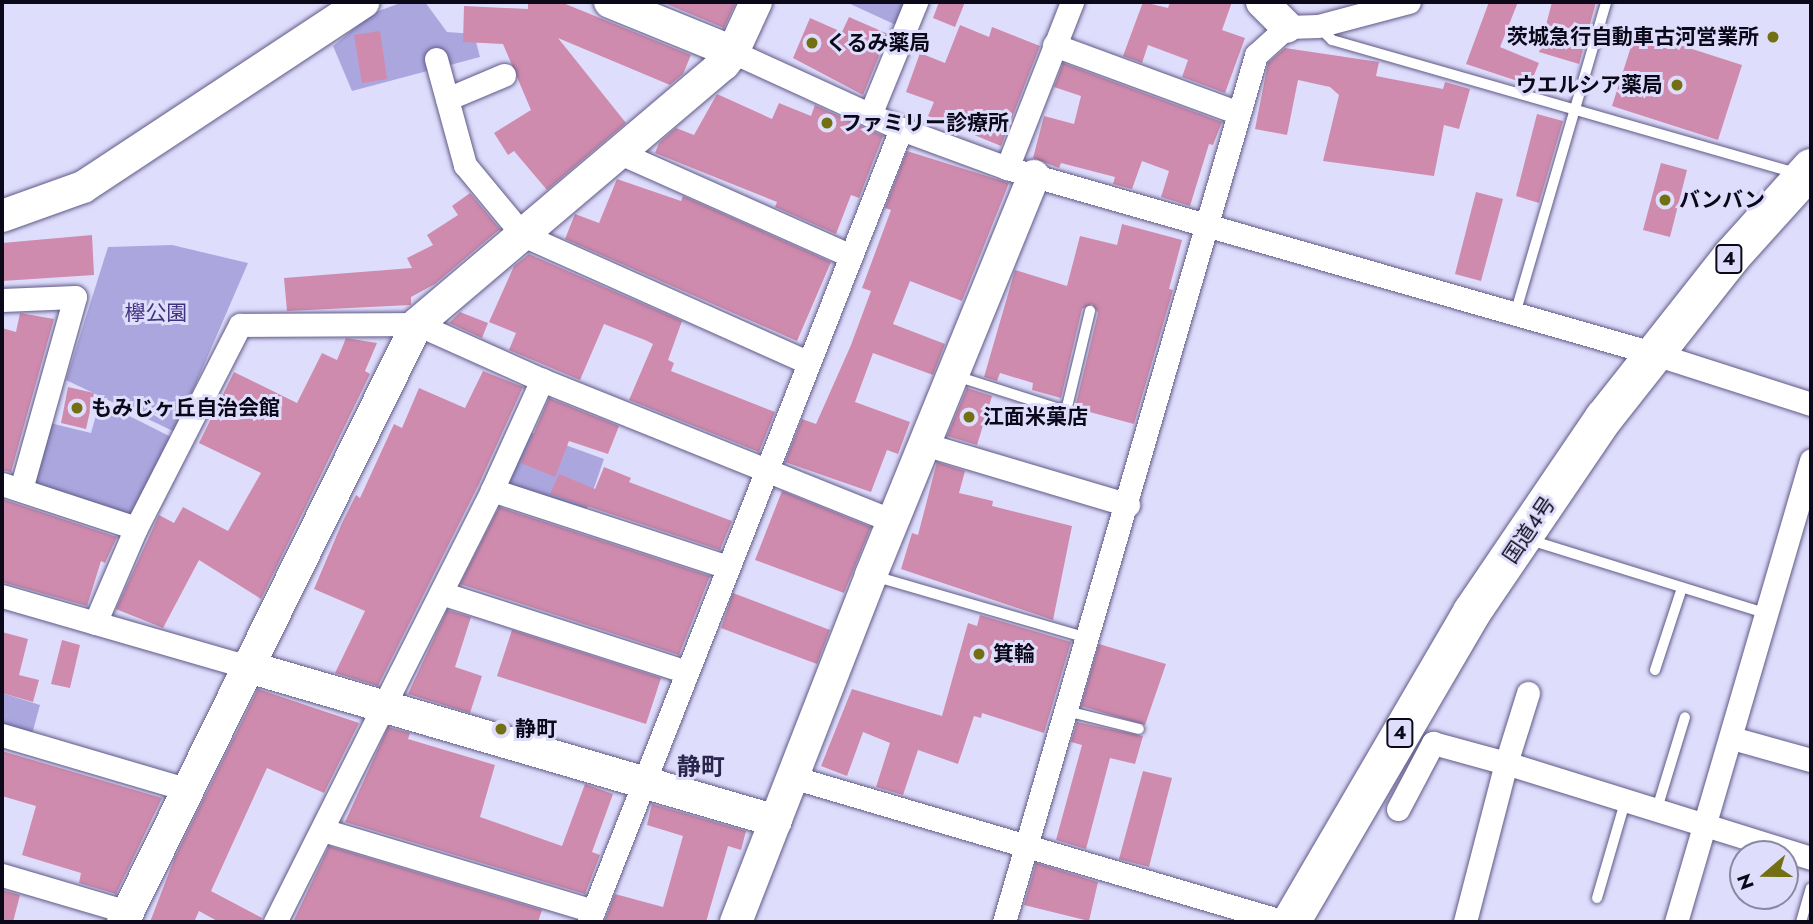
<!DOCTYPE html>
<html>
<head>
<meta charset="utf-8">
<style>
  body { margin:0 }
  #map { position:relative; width:1813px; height:924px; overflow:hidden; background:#dfddfc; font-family:Jost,"Noto Sans JP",sans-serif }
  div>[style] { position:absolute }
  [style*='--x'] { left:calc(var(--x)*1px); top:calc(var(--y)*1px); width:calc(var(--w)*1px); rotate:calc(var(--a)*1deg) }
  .green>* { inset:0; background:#aba7de }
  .building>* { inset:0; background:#cf8bad }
  .roads { filter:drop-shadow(0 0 2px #5f5a87) drop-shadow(0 0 2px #5f5a87) }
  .lane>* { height:10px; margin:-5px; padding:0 5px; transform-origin:5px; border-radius:5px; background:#fff }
  .street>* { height:23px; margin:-11.5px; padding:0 11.5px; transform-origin:11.5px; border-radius:11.5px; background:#fff }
  .secondary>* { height:32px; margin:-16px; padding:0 16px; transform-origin:16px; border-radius:16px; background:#fff }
  .highway>* { height:38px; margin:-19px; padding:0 19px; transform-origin:19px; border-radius:19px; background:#fff }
  .dots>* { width:19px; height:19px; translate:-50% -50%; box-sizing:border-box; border:4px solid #dfddfc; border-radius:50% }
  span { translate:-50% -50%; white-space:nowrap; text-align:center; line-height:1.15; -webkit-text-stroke:6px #dfddfc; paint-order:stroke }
  .shield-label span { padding:2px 5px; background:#dfddfc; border:2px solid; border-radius:5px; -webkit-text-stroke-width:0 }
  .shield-label { font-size:19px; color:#0b0819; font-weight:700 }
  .poi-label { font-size:21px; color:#0b0819; font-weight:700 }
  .right { translate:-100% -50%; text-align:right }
  .left { translate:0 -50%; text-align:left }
  .park-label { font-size:21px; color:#41327f }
  .street-label { font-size:21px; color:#0b0819 }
  .quarter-label { font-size:24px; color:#2a254d; font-weight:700 }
  .frame { position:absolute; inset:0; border:4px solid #0b0819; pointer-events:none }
  .north { position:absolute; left:1729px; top:840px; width:70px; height:70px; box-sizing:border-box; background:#dfddfc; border:2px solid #8a88a1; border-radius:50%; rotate:250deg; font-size:19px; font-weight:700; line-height:28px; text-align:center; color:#0b0819 }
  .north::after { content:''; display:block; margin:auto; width:24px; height:32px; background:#727012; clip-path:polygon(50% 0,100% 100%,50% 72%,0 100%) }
</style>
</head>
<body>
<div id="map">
  <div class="green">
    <div style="clip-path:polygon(403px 2px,425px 2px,447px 32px,474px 34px,480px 57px,352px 91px,333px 46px,373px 13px)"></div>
    <div style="clip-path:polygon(846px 2px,906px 2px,896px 25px)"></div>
    <div style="clip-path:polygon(172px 245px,248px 263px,175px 432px,66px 380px,108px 247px)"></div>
    <div style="clip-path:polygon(100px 401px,171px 437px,130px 517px,35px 484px,50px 423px,91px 433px)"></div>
    <div style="clip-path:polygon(524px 430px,604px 459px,584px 517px,503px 489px)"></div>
    <div style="clip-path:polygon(2px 693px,40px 705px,32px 734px,2px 725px)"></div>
  </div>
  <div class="building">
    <div style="clip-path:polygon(528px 2px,563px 3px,691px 55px,683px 74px,670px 85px,558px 38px,626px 123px,547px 190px,514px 151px,508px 155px,494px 133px,531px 110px,503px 44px,463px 42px,464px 6px,528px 9px)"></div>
    <div style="clip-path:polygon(662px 2px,736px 2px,724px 28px)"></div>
    <div style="clip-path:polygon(939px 2px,965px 2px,955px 27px,933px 18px)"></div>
    <div style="clip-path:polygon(1143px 2px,1168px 8px,1170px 2px,1232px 2px,1222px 30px,1245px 38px,1225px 93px,1182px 77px,1188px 60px,1148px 45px,1142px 63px,1123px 56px)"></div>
    <div style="clip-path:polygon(1489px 2px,1518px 2px,1500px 47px,1539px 63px,1530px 85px,1466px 64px)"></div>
    <div style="clip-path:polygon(1552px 2px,1596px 2px,1579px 64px,1539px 52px)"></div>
    <div style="clip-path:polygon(849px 17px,888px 34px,863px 95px,793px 58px,810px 18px,842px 32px)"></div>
    <div style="clip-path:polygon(960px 25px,989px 37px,992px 27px,1040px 46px,1001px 146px,928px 116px,934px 102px,906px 92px,920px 53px,945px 63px)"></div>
    <div style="clip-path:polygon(380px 31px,387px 79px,362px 83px,354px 35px)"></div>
    <div style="clip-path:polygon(1636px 31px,1742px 65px,1718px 140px,1612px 106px)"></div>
    <div style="clip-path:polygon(1285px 48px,1379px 62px,1376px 76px,1443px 89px,1445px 82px,1470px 89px,1459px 129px,1444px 125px,1434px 176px,1323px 161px,1339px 95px,1330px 87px,1298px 80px,1287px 135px,1255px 129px,1268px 63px)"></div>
    <div style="clip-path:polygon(1063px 63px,1222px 122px,1213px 145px,1209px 144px,1190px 206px,1161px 197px,1169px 171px,1142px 161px,1132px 189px,1113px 184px,1115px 177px,1061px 163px,1059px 168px,1033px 158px,1044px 116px,1074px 124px,1081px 96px,1054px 87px)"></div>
    <div style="clip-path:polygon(717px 94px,772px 119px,779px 103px,811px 116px,815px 105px,883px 136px,859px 198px,851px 195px,836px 234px,775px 207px,777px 202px,655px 153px,659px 143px,676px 128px,694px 135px)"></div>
    <div style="clip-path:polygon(1537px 114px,1563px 121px,1539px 203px,1516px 196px)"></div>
    <div style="clip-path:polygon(907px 151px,1009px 183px,962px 301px,910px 281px,893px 324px,945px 344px,933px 375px,873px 353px,855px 402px,910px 422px,898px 454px,887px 450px,871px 492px,785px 462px,802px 419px,816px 424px,851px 345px,871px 291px,862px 288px,891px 210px,885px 208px)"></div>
    <div style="clip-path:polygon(1661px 163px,1687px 170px,1670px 237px,1643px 230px)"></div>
    <div style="clip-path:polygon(617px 179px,681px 201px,683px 196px,831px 262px,797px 341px,565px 239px,575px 214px,599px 223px)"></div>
    <div style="clip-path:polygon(1476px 192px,1503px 199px,1481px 281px,1455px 274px)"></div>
    <div style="clip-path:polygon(470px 193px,500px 229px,435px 284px,411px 297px,411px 305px,287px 311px,284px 278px,412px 268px,407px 258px,433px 245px,427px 235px,458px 215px,452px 206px)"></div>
    <div style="clip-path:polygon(1122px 224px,1182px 240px,1169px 289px,1173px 290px,1134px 424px,1075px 408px,1098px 313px,1092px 304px,1082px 309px,1061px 398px,1032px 390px,1033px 383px,1000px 373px,997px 381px,984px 377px,1015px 270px,1067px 286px,1080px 236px,1117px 245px)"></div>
    <div style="clip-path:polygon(92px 235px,94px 275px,2px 281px,2px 243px)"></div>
    <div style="clip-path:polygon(529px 254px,682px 321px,668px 360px,674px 363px,671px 371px,775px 412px,759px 452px,629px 400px,653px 344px,645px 340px,604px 324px,580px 380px,509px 350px,516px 333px,489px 322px,514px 266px)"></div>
    <div style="clip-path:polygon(460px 312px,488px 323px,482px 338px,449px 323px)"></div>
    <div style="clip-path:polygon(20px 313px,54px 319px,11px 472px,2px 470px,2px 328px,16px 332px)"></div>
    <div style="clip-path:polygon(346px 338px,377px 343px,365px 371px,370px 374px,261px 599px,199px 560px,163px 628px,116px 609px,159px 515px,174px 523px,183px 507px,228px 531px,261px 473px,199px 443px,234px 372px,297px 403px,322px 353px,337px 360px)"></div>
    <div style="clip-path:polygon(483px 371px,523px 387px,479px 484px,378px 686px,335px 673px,365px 611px,314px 589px,342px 523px,356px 495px,360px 498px,394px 424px,402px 428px,419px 388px,465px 408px)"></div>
    <div style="clip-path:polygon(68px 387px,94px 393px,86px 429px,61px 423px)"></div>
    <div style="clip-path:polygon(967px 388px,992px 396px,977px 445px,947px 436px)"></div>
    <div style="clip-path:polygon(549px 398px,619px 426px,608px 454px,569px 441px,555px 477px,521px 463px)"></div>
    <div style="clip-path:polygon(937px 462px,965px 471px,959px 493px,993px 501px,992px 506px,1072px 526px,1053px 620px,901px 569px,912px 533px,918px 535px)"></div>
    <div style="clip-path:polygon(604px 467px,631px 478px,629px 482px,732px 521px,720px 550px,550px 494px,559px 474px,595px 489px)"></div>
    <div style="clip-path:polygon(782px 491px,871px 527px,844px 593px,755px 560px)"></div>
    <div style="clip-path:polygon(2px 499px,117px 537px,105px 563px,101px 561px,87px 606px,2px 582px)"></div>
    <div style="clip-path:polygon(499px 507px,710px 576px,679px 655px,460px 584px)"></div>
    <div style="clip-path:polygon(733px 593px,830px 630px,817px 664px,721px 628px)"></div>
    <div style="clip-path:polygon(447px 610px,471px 617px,455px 667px,482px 676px,470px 713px,408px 694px)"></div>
    <div style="clip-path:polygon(980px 615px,1071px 642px,1044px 733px,982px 713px,981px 718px,974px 716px,958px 764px,918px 750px,903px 795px,876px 787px,890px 743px,863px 732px,847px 776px,821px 766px,852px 689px,942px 716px,968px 623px,977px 626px)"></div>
    <div style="clip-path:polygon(512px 630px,661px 678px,646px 724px,497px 676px)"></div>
    <div style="clip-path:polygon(2px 632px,28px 639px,19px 675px,39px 680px,33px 702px,2px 693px)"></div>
    <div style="clip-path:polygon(62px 640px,80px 645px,70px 688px,51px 684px)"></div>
    <div style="clip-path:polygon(1099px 644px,1166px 664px,1145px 725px,1081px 706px)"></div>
    <div style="clip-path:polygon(258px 689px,359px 723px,324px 793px,267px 768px,211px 891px,262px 918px,261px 922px,219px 922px,199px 911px,194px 922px,150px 922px,175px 857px)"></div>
    <div style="clip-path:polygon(1077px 722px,1143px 736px,1135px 764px,1110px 758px,1086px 849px,1056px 840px,1082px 745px,1071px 742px)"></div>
    <div style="clip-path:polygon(388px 727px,410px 733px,408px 739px,495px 765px,480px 817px,562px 846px,585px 784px,613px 794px,592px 852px,600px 855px,585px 894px,345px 822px)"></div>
    <div style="clip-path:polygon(2px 751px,162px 798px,116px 894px,79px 883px,81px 873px,22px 855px,36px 806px,2px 796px)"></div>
    <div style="clip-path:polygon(1143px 771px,1172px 778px,1149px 867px,1119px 859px)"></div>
    <div style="clip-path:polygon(652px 804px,746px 831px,741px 850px,728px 846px,706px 922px,605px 920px,615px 894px,663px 907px,683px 836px,647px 825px)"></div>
    <div style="clip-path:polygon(329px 846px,542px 910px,538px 922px,293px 922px)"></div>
    <div style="clip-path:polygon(1036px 863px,1098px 882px,1089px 921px,1024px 905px)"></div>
    <div style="clip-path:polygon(2px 890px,20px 895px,13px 922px,2px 922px)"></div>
  </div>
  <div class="roads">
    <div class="lane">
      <div style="--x:1318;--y:26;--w:20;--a:45"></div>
      <div style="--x:1332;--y:40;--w:482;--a:16"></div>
      <div style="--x:1515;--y:314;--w:325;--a:-73.7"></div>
      <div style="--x:956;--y:376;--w:115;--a:17.7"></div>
      <div style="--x:1066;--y:411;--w:103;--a:-76.5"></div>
      <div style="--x:1530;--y:540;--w:245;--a:17.3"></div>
      <div style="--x:874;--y:576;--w:222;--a:16.2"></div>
      <div style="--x:1655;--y:670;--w:86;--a:-71.8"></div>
      <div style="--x:1067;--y:711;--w:74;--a:14"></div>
      <div style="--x:1656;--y:812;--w:99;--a:-73"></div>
      <div style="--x:1597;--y:898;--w:100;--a:-73.7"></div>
      <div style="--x:1801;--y:922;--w:35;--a:-74"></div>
    </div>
    <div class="street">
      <div style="--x:1054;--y:45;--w:197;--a:20.2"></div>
      <div style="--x:733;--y:52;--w:185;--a:24.6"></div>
      <div style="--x:901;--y:129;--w:113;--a:20.2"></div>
      <div style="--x:1007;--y:168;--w:671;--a:16"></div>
      <div style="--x:1652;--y:353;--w:167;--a:17.8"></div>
      <div style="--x:436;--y:59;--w:110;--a:74.7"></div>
      <div style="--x:465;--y:165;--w:91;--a:50.4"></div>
      <div style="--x:523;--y:235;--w:313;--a:24.1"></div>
      <div style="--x:447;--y:99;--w:62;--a:-22.8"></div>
      <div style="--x:870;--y:115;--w:122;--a:-67.8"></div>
      <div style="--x:620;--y:153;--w:253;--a:24"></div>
      <div style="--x:1007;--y:168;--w:178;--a:-68.6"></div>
      <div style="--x:2;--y:300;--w:73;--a:-2.4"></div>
      <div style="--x:75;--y:297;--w:199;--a:105.7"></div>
      <div style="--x:924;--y:444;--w:213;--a:16.6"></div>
      <div style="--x:2;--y:484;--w:141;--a:18.2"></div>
      <div style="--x:492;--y:490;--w:247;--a:18.1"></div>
      <div style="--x:441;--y:593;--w:258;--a:17.8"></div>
      <div style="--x:2;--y:596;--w:253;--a:16.1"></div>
      <div style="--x:95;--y:623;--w:103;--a:-66.7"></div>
      <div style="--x:136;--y:528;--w:228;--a:-62.9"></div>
      <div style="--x:240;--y:325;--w:177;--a:-0.3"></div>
      <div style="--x:417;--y:324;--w:137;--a:24.1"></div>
      <div style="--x:542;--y:380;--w:378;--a:21.9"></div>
      <div style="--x:1528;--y:693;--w:73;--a:107.4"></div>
      <div style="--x:1506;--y:763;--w:319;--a:17.3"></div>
      <div style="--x:2;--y:735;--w:192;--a:16.4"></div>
      <div style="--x:1732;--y:738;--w:82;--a:15.6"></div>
      <div style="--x:792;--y:777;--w:499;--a:16.4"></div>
      <div style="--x:1398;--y:809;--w:75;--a:-62.1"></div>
      <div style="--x:1433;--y:743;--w:76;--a:15.3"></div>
      <div style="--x:1506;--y:763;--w:164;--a:104.5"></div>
      <div style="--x:323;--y:830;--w:282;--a:16.7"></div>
      <div style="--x:2;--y:875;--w:131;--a:16.4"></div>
      <div style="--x:275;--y:922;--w:483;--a:-63.3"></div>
      <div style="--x:492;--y:490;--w:121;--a:-65.6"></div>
      <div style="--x:589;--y:922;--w:852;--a:-68.52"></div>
      <div style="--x:1004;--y:922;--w:903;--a:-73.79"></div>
      <div style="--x:1256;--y:55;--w:42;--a:-42.1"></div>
      <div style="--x:1287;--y:27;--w:31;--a:-2"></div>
      <div style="--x:1318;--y:26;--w:94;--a:-14.8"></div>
      <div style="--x:1676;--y:922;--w:481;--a:-73.7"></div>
    </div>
    <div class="secondary">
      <div style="--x:610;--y:2;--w:133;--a:22.1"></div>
      <div style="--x:1262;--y:2;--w:35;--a:45"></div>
      <div style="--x:2;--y:216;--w:86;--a:-19.7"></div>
      <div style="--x:83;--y:187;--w:336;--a:-33.4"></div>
      <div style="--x:245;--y:666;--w:553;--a:16.27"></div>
      <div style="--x:123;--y:922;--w:666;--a:-63.82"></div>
      <div style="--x:417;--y:324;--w:402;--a:-40.3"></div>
      <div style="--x:724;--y:64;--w:15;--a:-53"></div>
      <div style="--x:733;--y:52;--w:55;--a:-65.3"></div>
      <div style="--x:736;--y:922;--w:372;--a:-68.7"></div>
      <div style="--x:871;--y:575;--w:431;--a:-67.8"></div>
    </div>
    <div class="highway">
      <div style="--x:1291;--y:922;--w:359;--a:-59.7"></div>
      <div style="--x:1472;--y:612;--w:235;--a:-55.8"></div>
      <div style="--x:1604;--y:418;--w:205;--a:-51.7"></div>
      <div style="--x:1731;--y:257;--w:120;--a:-48"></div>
    </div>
  </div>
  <div class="dots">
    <div style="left:1773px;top:37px;background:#727012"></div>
    <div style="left:812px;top:43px;background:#727012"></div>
    <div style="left:1677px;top:85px;background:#727012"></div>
    <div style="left:827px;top:123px;background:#727012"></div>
    <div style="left:1665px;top:200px;background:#727012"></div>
    <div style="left:77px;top:408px;background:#727012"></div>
    <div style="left:969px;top:417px;background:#727012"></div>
    <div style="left:979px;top:654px;background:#727012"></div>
    <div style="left:501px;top:729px;background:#727012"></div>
  </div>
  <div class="shield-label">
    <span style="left:1729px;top:259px">4</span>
    <span style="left:1400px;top:733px">4</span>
  </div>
  <div class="poi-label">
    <span class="right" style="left:1759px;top:37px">茨城急行自動車古河営業所</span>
    <span class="left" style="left:826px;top:43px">くるみ薬局</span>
    <span class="right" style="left:1663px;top:85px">ウエルシア薬局</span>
    <span class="left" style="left:841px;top:123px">ファミリー診療所</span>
    <span class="left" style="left:1679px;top:200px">バンバン</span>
    <span class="left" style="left:91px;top:408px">もみじヶ丘自治会館</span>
    <span class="left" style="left:983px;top:417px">江面米菓店</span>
    <span class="left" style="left:993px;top:654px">箕輪</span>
    <span class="left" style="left:515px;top:729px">静町</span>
  </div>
  <div class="park-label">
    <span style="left:156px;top:313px">欅公園</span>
  </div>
  <div class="street-label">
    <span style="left:1529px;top:530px;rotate:-56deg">国道4号</span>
  </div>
  <div class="quarter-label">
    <span style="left:701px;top:767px">静町</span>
  </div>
  <div class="frame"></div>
  <div class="north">N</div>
</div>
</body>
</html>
